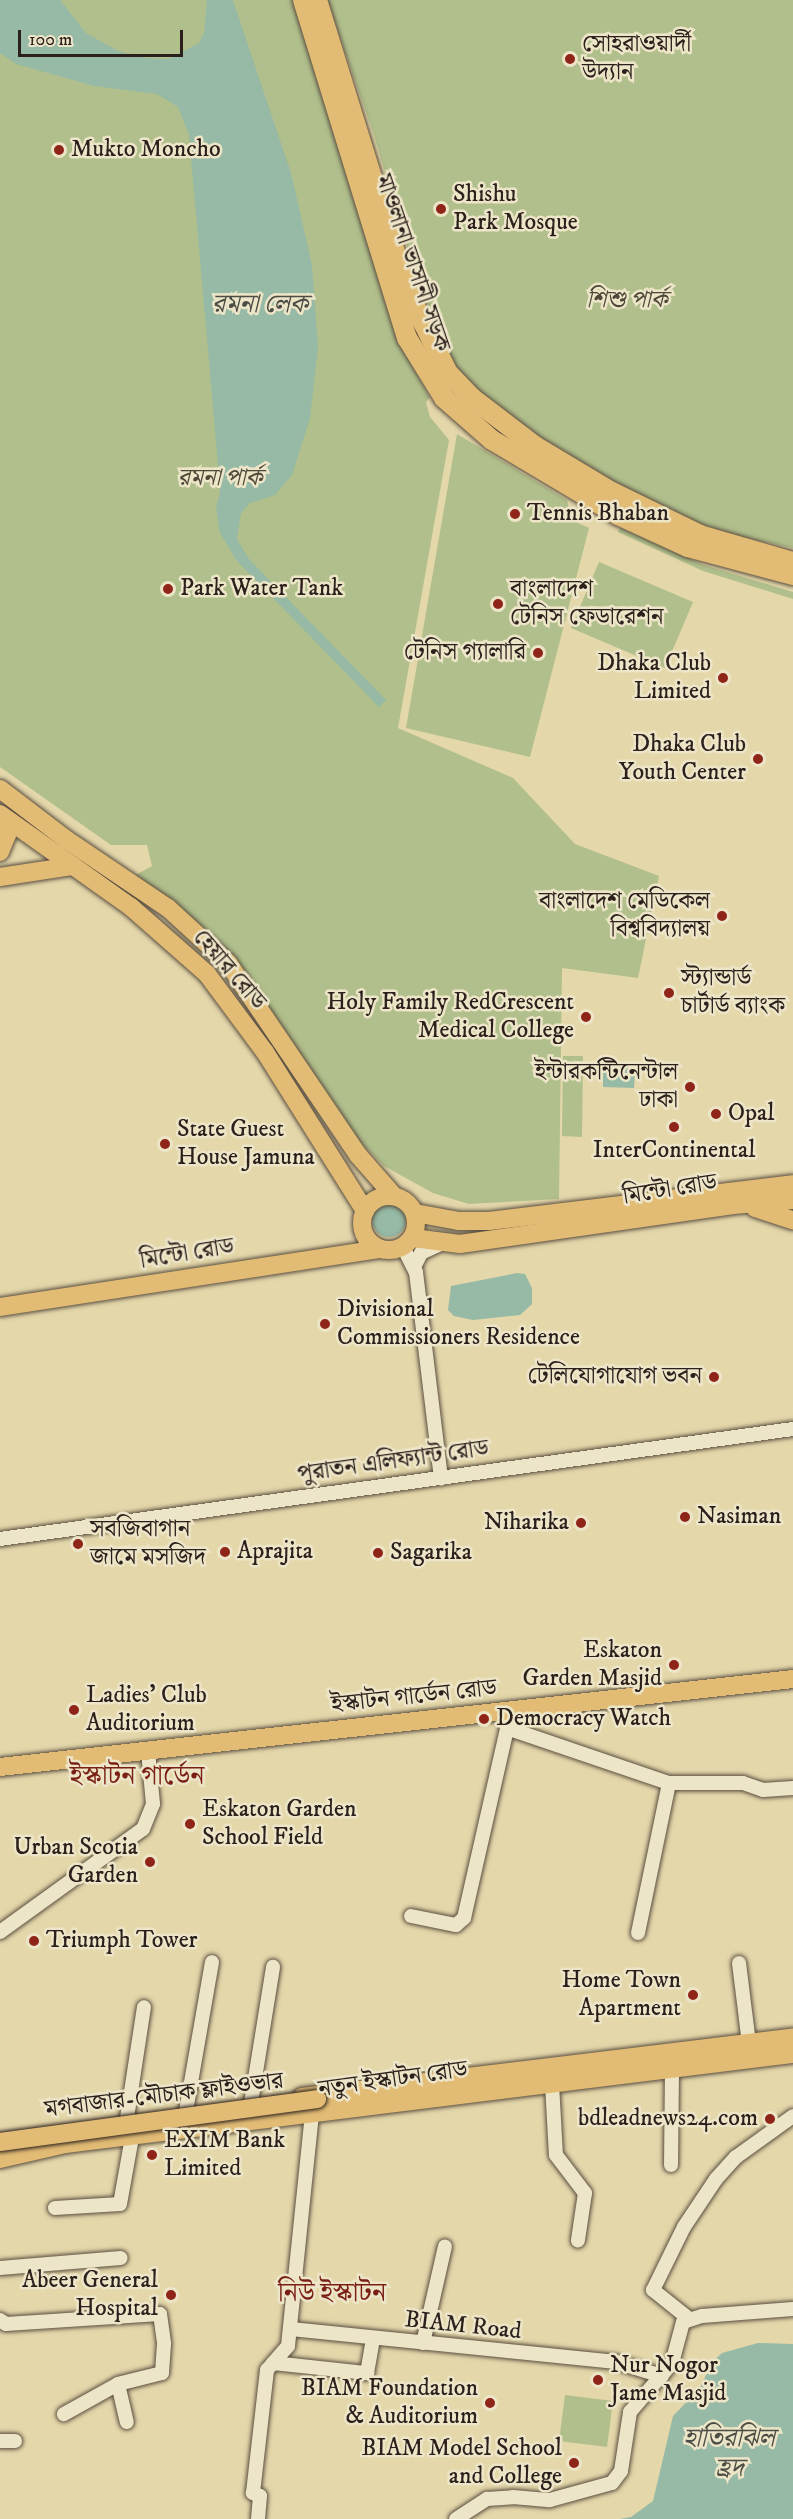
<!DOCTYPE html>
<html>
<head>
<meta charset="utf-8">
<style>
  body { margin:0 }
  #map { position:relative; width:793px; height:2519px; overflow:hidden; background:#e4d7aa; font-family:"IM FELL DW Pica","Noto Serif Bengali",serif }
  div>[style] { position:absolute }
  [style*='--x'] { left:calc(var(--x)*1px); top:calc(var(--y)*1px); width:calc(var(--w)*1px); rotate:calc(var(--a)*1deg) }
  .green>* { inset:0; background:#b0bf8b }
  .water>* { inset:0; background:#96baa5 }
  .round { border-radius:50% }
  .roads { filter:drop-shadow(0 0 2px #5a4e40) drop-shadow(0 0 2px #5a4e40) }
  .minor>* { height:14px; margin:-7px; padding:0 7px; transform-origin:7px; border-radius:7px; background:#ede5c8 }
  .major>* { height:18px; margin:-9px; padding:0 9px; transform-origin:9px; border-radius:9px; background:#e2bc75 }
  .major>.ring { margin:-9px; padding:0; box-sizing:content-box; background:none; border:18px solid #e2bc75; border-radius:50% }
  .highway>* { height:20px; margin:-10px; padding:0 10px; transform-origin:10px; border-radius:10px; background:#e2bc75 }
  .bridges { filter:drop-shadow(0 0 2px #2c201c) drop-shadow(0 0 2px #2c201c) }
  .major-bridge>* { height:18px; margin:-9px; padding:0 9px; transform-origin:9px; border-radius:9px; background:#e2bc75 }
  .dots>* { width:16px; height:16px; translate:-50% -50%; box-sizing:border-box; border:3px solid #ede5c8; border-radius:50% }
  span { translate:-50% -50%; white-space:nowrap; text-align:center; line-height:1.15; -webkit-text-stroke:5px #ede5c8; paint-order:stroke }
  .poi-label { font-size:24px; color:#2c201c }
  .left { translate:0 -50%; text-align:left }
  .right { translate:-100% -50%; text-align:right }
  .street-label { font-size:24px; color:#2c201c }
  .park-label { font-size:24px; color:#4d4838; font-style:italic }
  .water-label { font-size:26px; color:#4c4e45; font-style:italic }
  .quarter-label { font-size:27px; color:#7a1f14 }
  .scale { position:absolute; left:18px; top:30px; width:165px; height:27px; box-sizing:border-box; border:3px solid #2c201c; border-top:0; padding-left:8px; font-size:18px; line-height:21px; white-space:nowrap; color:#2c201c; -webkit-text-stroke:4px #ede5c8; paint-order:stroke }
</style>
</head>
<body>
<div id="map">
  <div class="green">
    <div style="clip-path:polygon(0 0,293px 0,397px 338px,430px 398px,426px 402px,430px 417px,449px 440px,398px 728px,513px 778px,575px 844px,659px 876px,638px 978px,562px 968px,559px 1199px,469px 1204px,433px 1193px,384px 1166px,360px 1142px,247px 978px,132px 877px,152px 866px,147px 845px,111px 845px,0 767px)"></div>
    <div style="clip-path:polygon(327px 0,793px 0,793px 548px,729px 534px,661px 509px,530px 436px,470px 387px,447px 358px,426px 310px,374px 135px)"></div>
    <div style="clip-path:polygon(457px 434px,567px 500px,572px 520px,589px 528px,530px 757px,406px 728px)"></div>
    <div style="clip-path:polygon(620px 528px,704px 565px,793px 592px,793px 599px,703px 571px,618px 532px)"></div>
    <div style="clip-path:polygon(599px 562px,693px 602px,665px 668px,571px 628px)"></div>
    <div style="clip-path:polygon(563px 1056px,583px 1056px,582px 1137px,562px 1136px)"></div>
    <div style="clip-path:polygon(565px 2395px,613px 2401px,607px 2447px,559px 2441px)"></div>
  </div>
  <div class="water">
    <div style="clip-path:polygon(0 0,60px 0,86px 33px,118px 51px,147px 58px,169px 59px,199px 43px,204px 33px,207px 0,233px 0,291px 173px,312px 265px,318px 348px,310px 418px,292px 475px,275px 495px,250px 503px,241px 513px,237px 539px,249px 559px,386px 700px,379px 707px,237px 561px,220px 533px,216px 509px,220px 491px,218px 464px,189px 135px,178px 107px,157px 94px,94px 86px,16px 64px,0 53px)"></div>
    <div style="clip-path:polygon(603px 1067px,635px 1068px,634px 1088px,603px 1087px)"></div>
    <div class="round" style="left:372px;top:1203px;width:34px;height:34px"></div>
    <div style="clip-path:polygon(517px 1273px,525px 1274px,532px 1288px,532px 1304px,520px 1315px,473px 1320px,454px 1316px,448px 1310px,451px 1286px)"></div>
    <div style="clip-path:polygon(758px 2343px,793px 2344px,793px 2519px,619px 2519px,631px 2517px,653px 2501px,673px 2416px,700px 2388px,712px 2362px,722px 2353px)"></div>
  </div>
  <div class="roads">
    <div class="minor">
      <div style="--x:403;--y:1247;--w:28;--a:63"></div>
      <div style="--x:416;--y:1272;--w:208;--a:83.1"></div>
      <div style="--x:414;--y:1267;--w:16;--a:-63"></div>
      <div style="--x:421;--y:1253;--w:21;--a:-25"></div>
      <div style="--x:0;--y:1539;--w:801;--a:-7.9"></div>
      <div style="--x:507;--y:1728;--w:171;--a:18.8"></div>
      <div style="--x:669;--y:1783;--w:74;--a:0"></div>
      <div style="--x:743;--y:1783;--w:21;--a:19"></div>
      <div style="--x:763;--y:1790;--w:30;--a:-4"></div>
      <div style="--x:411;--y:1916;--w:46;--a:11.3"></div>
      <div style="--x:456;--y:1925;--w:11;--a:-41"></div>
      <div style="--x:464;--y:1918;--w:195;--a:-77.2"></div>
      <div style="--x:507;--y:1728;--w:7;--a:-106"></div>
      <div style="--x:0;--y:1932;--w:176;--a:-35.8"></div>
      <div style="--x:143;--y:1829;--w:27;--a:-68"></div>
      <div style="--x:153;--y:1804;--w:53;--a:-95.4"></div>
      <div style="--x:638;--y:1933;--w:153;--a:-78.3"></div>
      <div style="--x:739;--y:1963;--w:81;--a:82.9"></div>
      <div style="--x:552;--y:2084;--w:71;--a:86.8"></div>
      <div style="--x:556;--y:2155;--w:48;--a:52.7"></div>
      <div style="--x:585;--y:2193;--w:48;--a:98.5"></div>
      <div style="--x:251;--y:2103;--w:138;--a:-80.8"></div>
      <div style="--x:186;--y:2111;--w:151;--a:-80.1"></div>
      <div style="--x:127;--y:2118;--w:112;--a:-81.3"></div>
      <div style="--x:671;--y:2165;--w:95;--a:-89.4"></div>
      <div style="--x:55;--y:2208;--w:65;--a:-3.5"></div>
      <div style="--x:120;--y:2204;--w:68;--a:-79.8"></div>
      <div style="--x:0;--y:2268;--w:121;--a:-4.7"></div>
      <div style="--x:688;--y:2318;--w:45;--a:-141.3"></div>
      <div style="--x:653;--y:2290;--w:70;--a:-63.8"></div>
      <div style="--x:684;--y:2227;--w:58;--a:-56.3"></div>
      <div style="--x:716;--y:2179;--w:30;--a:-48"></div>
      <div style="--x:736;--y:2157;--w:70;--a:-35.7"></div>
      <div style="--x:0;--y:2320;--w:7;--a:34"></div>
      <div style="--x:6;--y:2324;--w:154;--a:-3.7"></div>
      <div style="--x:160;--y:2314;--w:30;--a:82"></div>
      <div style="--x:164;--y:2344;--w:29;--a:94"></div>
      <div style="--x:162;--y:2373;--w:45;--a:166"></div>
      <div style="--x:118;--y:2384;--w:62;--a:150.9"></div>
      <div style="--x:291;--y:2329;--w:327;--a:5.8"></div>
      <div style="--x:616;--y:2362;--w:48;--a:16.9"></div>
      <div style="--x:423;--y:2343;--w:99;--a:-77.2"></div>
      <div style="--x:273;--y:2363;--w:95;--a:6.1"></div>
      <div style="--x:367;--y:2373;--w:34;--a:-80"></div>
      <div style="--x:118;--y:2384;--w:39;--a:77"></div>
      <div style="--x:0;--y:2441;--w:15;--a:0"></div>
      <div style="--x:258;--y:2519;--w:23;--a:-85"></div>
      <div style="--x:260;--y:2496;--w:8;--a:-157"></div>
      <div style="--x:253;--y:2493;--w:124;--a:-83.5"></div>
      <div style="--x:267;--y:2370;--w:32;--a:-49"></div>
      <div style="--x:288;--y:2346;--w:232;--a:-84.1"></div>
      <div style="--x:456;--y:2519;--w:37;--a:-33"></div>
      <div style="--x:487;--y:2499;--w:26;--a:-4"></div>
      <div style="--x:513;--y:2497;--w:37;--a:5"></div>
      <div style="--x:550;--y:2500;--w:64;--a:-15.3"></div>
      <div style="--x:612;--y:2483;--w:15;--a:-53"></div>
      <div style="--x:621;--y:2471;--w:60;--a:-81.3"></div>
      <div style="--x:630;--y:2412;--w:65;--a:-49.4"></div>
      <div style="--x:672;--y:2363;--w:42;--a:-75"></div>
      <div style="--x:683;--y:2322;--w:20;--a:-18"></div>
      <div style="--x:702;--y:2316;--w:91;--a:-4.4"></div>
    </div>
    <div class="major">
      <div style="--x:0;--y:789;--w:84;--a:37.3"></div>
      <div style="--x:67;--y:840;--w:122;--a:34"></div>
      <div style="--x:168;--y:908;--w:81;--a:42.5"></div>
      <div style="--x:228;--y:963;--w:232;--a:55.9"></div>
      <div style="--x:358;--y:1155;--w:55;--a:48.7"></div>
      <div style="--x:0;--y:814;--w:161;--a:35.4"></div>
      <div style="--x:131;--y:907;--w:101;--a:41.4"></div>
      <div style="--x:207;--y:974;--w:97;--a:53.4"></div>
      <div style="--x:265;--y:1052;--w:188;--a:57.8"></div>
      <div style="--x:0;--y:852;--w:18;--a:-68"></div>
      <div style="--x:7;--y:835;--w:16;--a:-97"></div>
      <div style="--x:0;--y:877;--w:74;--a:-8.6"></div>
      <div class="ring" style="left:362px;top:1196px;width:36px;height:36px"></div>
      <div style="--x:755;--y:1208;--w:40;--a:18"></div>
      <div style="--x:415;--y:1213;--w:45;--a:10.3"></div>
      <div style="--x:459;--y:1221;--w:30;--a:0"></div>
      <div style="--x:489;--y:1221;--w:306;--a:-6.9"></div>
      <div style="--x:413;--y:1238;--w:47;--a:7.3"></div>
      <div style="--x:460;--y:1244;--w:276;--a:-8.1"></div>
      <div style="--x:733;--y:1205;--w:60;--a:-4.8"></div>
      <div style="--x:0;--y:1307;--w:384;--a:-8.7"></div>
      <div style="--x:0;--y:1767;--w:798;--a:-6.33"></div>
      <div style="--x:302;--y:2097;--w:495;--a:-6.9"></div>
      <div style="--x:0;--y:2159;--w:67;--a:-13"></div>
      <div style="--x:65;--y:2144;--w:734;--a:-7.05"></div>
    </div>
    <div class="highway">
      <div style="--x:303;--y:0;--w:354;--a:72.9"></div>
      <div style="--x:407;--y:338;--w:70;--a:58.3"></div>
      <div style="--x:444;--y:398;--w:64;--a:41.2"></div>
      <div style="--x:492;--y:440;--w:147;--a:30.8"></div>
      <div style="--x:618;--y:515;--w:77;--a:24.6"></div>
      <div style="--x:688;--y:547;--w:109;--a:14.9"></div>
      <div style="--x:317;--y:0;--w:301;--a:72.8"></div>
      <div style="--x:406;--y:288;--w:95;--a:63.7"></div>
      <div style="--x:448;--y:373;--w:35;--a:46"></div>
      <div style="--x:472;--y:398;--w:79;--a:37.3"></div>
      <div style="--x:535;--y:446;--w:90;--a:30.9"></div>
      <div style="--x:612;--y:492;--w:98;--a:26"></div>
      <div style="--x:700;--y:535;--w:97;--a:16.2"></div>
    </div>
  </div>
  <div class="bridges">
    <div class="major-bridge">
      <div style="--x:0;--y:2142;--w:320;--a:-7.7"></div>
    </div>
  </div>
  <div class="dots">
    <div style="left:570px;top:59px;background:#8f2418"></div>
    <div style="left:59px;top:150px;background:#8f2418"></div>
    <div style="left:441px;top:209px;background:#8f2418"></div>
    <div style="left:515px;top:514px;background:#8f2418"></div>
    <div style="left:168px;top:589px;background:#8f2418"></div>
    <div style="left:498px;top:604px;background:#8f2418"></div>
    <div style="left:538px;top:653px;background:#8f2418"></div>
    <div style="left:723px;top:678px;background:#8f2418"></div>
    <div style="left:758px;top:759px;background:#8f2418"></div>
    <div style="left:722px;top:916px;background:#8f2418"></div>
    <div style="left:669px;top:993px;background:#8f2418"></div>
    <div style="left:586px;top:1017px;background:#8f2418"></div>
    <div style="left:690px;top:1087px;background:#8f2418"></div>
    <div style="left:716px;top:1114px;background:#8f2418"></div>
    <div style="left:674px;top:1127px;background:#8f2418"></div>
    <div style="left:165px;top:1144px;background:#8f2418"></div>
    <div style="left:325px;top:1324px;background:#8f2418"></div>
    <div style="left:714px;top:1377px;background:#8f2418"></div>
    <div style="left:685px;top:1517px;background:#8f2418"></div>
    <div style="left:581px;top:1523px;background:#8f2418"></div>
    <div style="left:78px;top:1544px;background:#8f2418"></div>
    <div style="left:225px;top:1552px;background:#8f2418"></div>
    <div style="left:378px;top:1553px;background:#8f2418"></div>
    <div style="left:674px;top:1665px;background:#8f2418"></div>
    <div style="left:74px;top:1710px;background:#8f2418"></div>
    <div style="left:484px;top:1719px;background:#8f2418"></div>
    <div style="left:190px;top:1824px;background:#8f2418"></div>
    <div style="left:150px;top:1862px;background:#8f2418"></div>
    <div style="left:34px;top:1941px;background:#8f2418"></div>
    <div style="left:693px;top:1995px;background:#8f2418"></div>
    <div style="left:770px;top:2119px;background:#8f2418"></div>
    <div style="left:152px;top:2155px;background:#8f2418"></div>
    <div style="left:171px;top:2295px;background:#8f2418"></div>
    <div style="left:598px;top:2380px;background:#8f2418"></div>
    <div style="left:490px;top:2403px;background:#8f2418"></div>
    <div style="left:574px;top:2463px;background:#8f2418"></div>
  </div>
  <div class="poi-label">
    <span class="left" style="left:582px;top:59px">সোহরাওয়ার্দী<br>উদ্যান</span>
    <span class="left" style="left:71px;top:150px">Mukto Moncho</span>
    <span class="left" style="left:453px;top:209px">Shishu<br>Park Mosque</span>
    <span class="left" style="left:527px;top:514px">Tennis Bhaban</span>
    <span class="left" style="left:180px;top:589px">Park Water Tank</span>
    <span class="left" style="left:510px;top:604px">বাংলাদেশ<br>টেনিস ফেডারেশন</span>
    <span class="right" style="left:526px;top:653px">টেনিস গ্যালারি</span>
    <span class="right" style="left:711px;top:678px">Dhaka Club<br>Limited</span>
    <span class="right" style="left:746px;top:759px">Dhaka Club<br>Youth Center</span>
    <span class="right" style="left:710px;top:916px">বাংলাদেশ মেডিকেল<br>বিশ্ববিদ্যালয়</span>
    <span class="left" style="left:681px;top:993px">স্ট্যান্ডার্ড<br>চার্টার্ড ব্যাংক</span>
    <span class="right" style="left:574px;top:1017px">Holy Family RedCrescent<br>Medical College</span>
    <span class="right" style="left:678px;top:1087px">ইন্টারকন্টিনেন্টাল<br>ঢাকা</span>
    <span class="left" style="left:728px;top:1114px">Opal</span>
    <span class="left" style="left:177px;top:1144px">State Guest<br>House Jamuna</span>
    <span style="left:674px;top:1151px">InterContinental</span>
    <span class="left" style="left:337px;top:1324px">Divisional<br>Commissioners Residence</span>
    <span class="right" style="left:702px;top:1377px">টেলিযোগাযোগ ভবন</span>
    <span class="left" style="left:697px;top:1517px">Nasiman</span>
    <span class="right" style="left:569px;top:1523px">Niharika</span>
    <span class="left" style="left:90px;top:1544px">সবজিবাগান<br>জামে মসজিদ</span>
    <span class="left" style="left:237px;top:1552px">Aprajita</span>
    <span class="left" style="left:390px;top:1553px">Sagarika</span>
    <span class="right" style="left:662px;top:1665px">Eskaton<br>Garden Masjid</span>
    <span class="left" style="left:86px;top:1710px">Ladies' Club<br>Auditorium</span>
    <span class="left" style="left:496px;top:1719px">Democracy Watch</span>
    <span class="left" style="left:202px;top:1824px">Eskaton Garden<br>School Field</span>
    <span class="right" style="left:138px;top:1862px">Urban Scotia<br>Garden</span>
    <span class="left" style="left:46px;top:1941px">Triumph Tower</span>
    <span class="right" style="left:681px;top:1995px">Home Town<br>Apartment</span>
    <span class="right" style="left:758px;top:2119px">bdleadnews24.com</span>
    <span class="left" style="left:164px;top:2155px">EXIM Bank<br>Limited</span>
    <span class="right" style="left:158px;top:2295px">Abeer General<br>Hospital</span>
    <span class="left" style="left:610px;top:2380px">Nur Nogor<br>Jame Masjid</span>
    <span class="right" style="left:478px;top:2403px">BIAM Foundation<br>&amp; Auditorium</span>
    <span class="right" style="left:562px;top:2463px">BIAM Model School<br>and College</span>
  </div>
  <div class="street-label">
    <span style="left:412px;top:263px;rotate:71deg">মাওলানা ভাসানী সড়ক</span>
    <span style="left:229px;top:970px;rotate:49deg">হেয়ার রোড</span>
    <span style="left:670px;top:1190px;rotate:-9deg">মিন্টো রোড</span>
    <span style="left:187px;top:1254px;rotate:-9deg">মিন্টো রোড</span>
    <span style="left:393px;top:1462px;rotate:-8deg">পুরাতন এলিফ্যান্ট রোড</span>
    <span style="left:414px;top:1697px;rotate:-6deg">ইস্কাটন গার্ডেন রোড</span>
    <span style="left:393px;top:2080px;rotate:-8deg">নতুন ইস্কাটন রোড</span>
    <span style="left:164px;top:2096px;rotate:-7deg">মগবাজার-মৌচাক ফ্লাইওভার</span>
    <span style="left:463px;top:2326px;rotate:6deg">BIAM Road</span>
  </div>
  <div class="park-label">
    <span style="left:627px;top:301px">শিশু পার্ক</span>
    <span style="left:220px;top:479px">রমনা পার্ক</span>
  </div>
  <div class="water-label">
    <span style="left:260px;top:305px">রমনা লেক</span>
    <span style="left:729px;top:2454px">হাতিরঝিল<br>হ্রদ</span>
  </div>
  <div class="quarter-label">
    <span style="left:137px;top:1777px">ইস্কাটন গার্ডেন</span>
    <span style="left:332px;top:2294px">নিউ ইস্কাটন</span>
  </div>
  <div class="scale">100 m</div>
</div>
</body>
</html>
